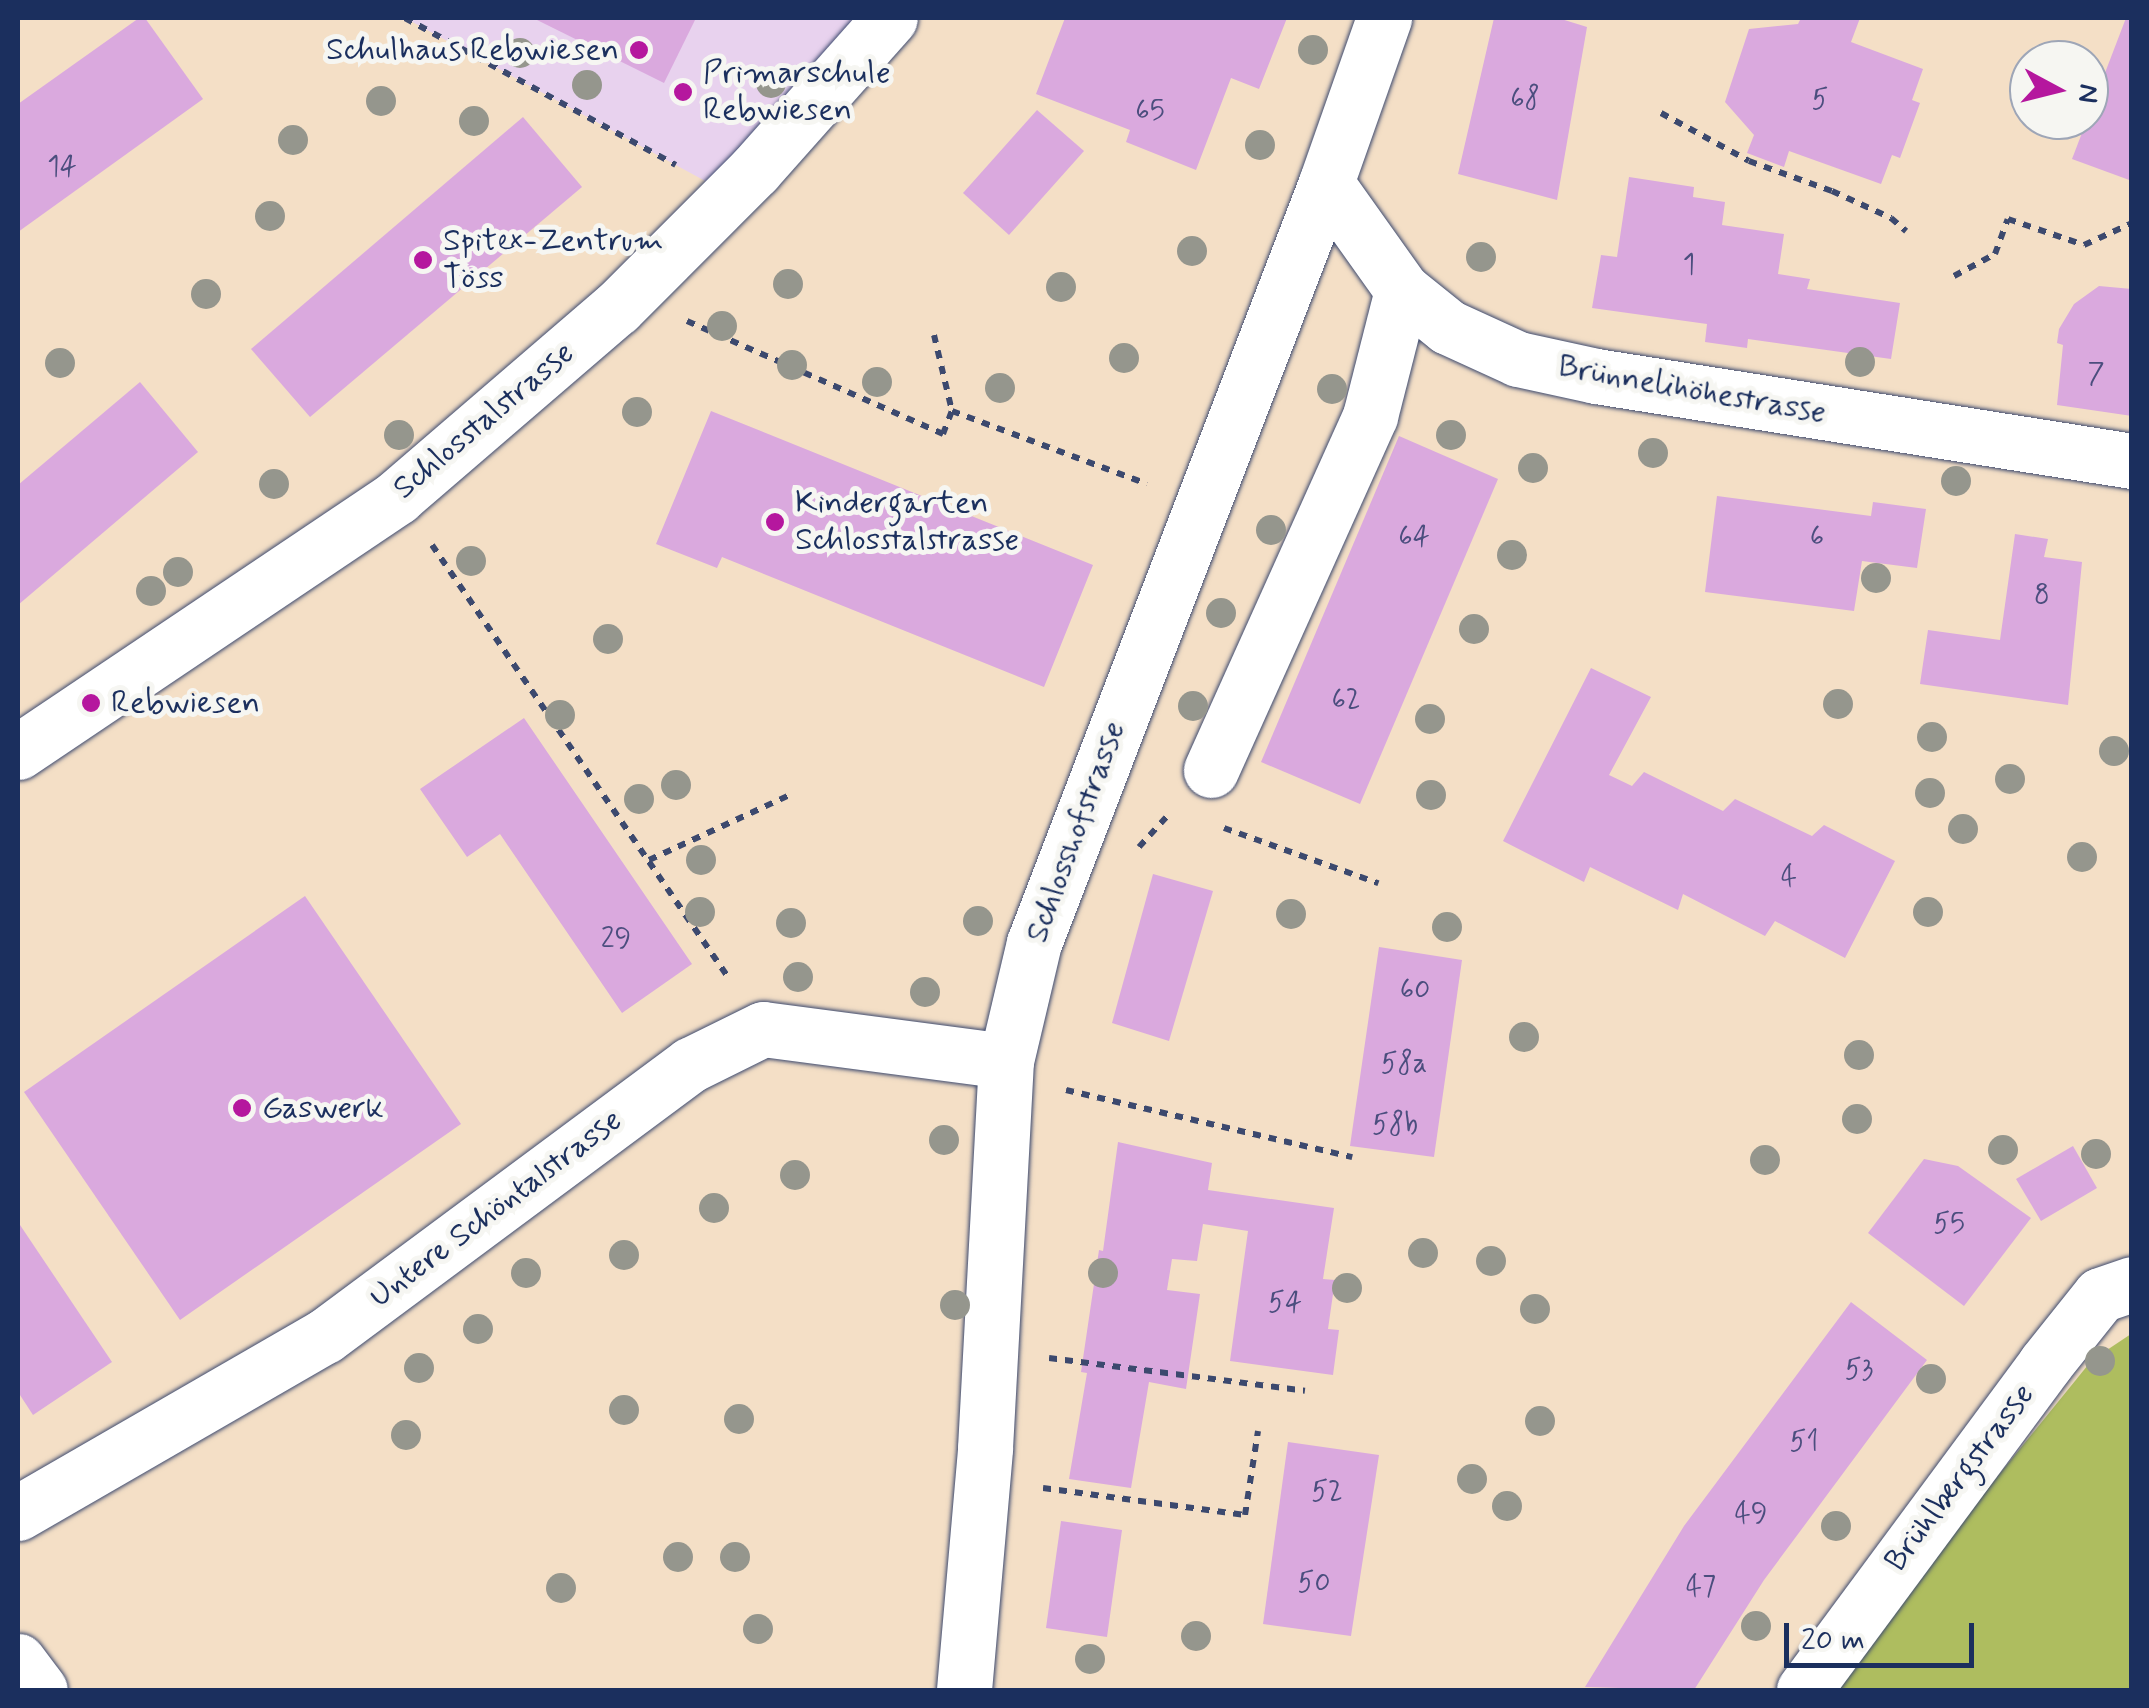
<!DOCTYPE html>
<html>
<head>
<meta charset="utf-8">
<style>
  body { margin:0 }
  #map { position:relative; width:2149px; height:1708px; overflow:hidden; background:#f4dfc6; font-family:Mynerve,sans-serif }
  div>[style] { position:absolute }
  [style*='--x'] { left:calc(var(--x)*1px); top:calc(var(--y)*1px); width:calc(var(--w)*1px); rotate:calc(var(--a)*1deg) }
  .built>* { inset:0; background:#e8d2ee }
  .green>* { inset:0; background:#aebd5f }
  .building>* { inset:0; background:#daa9de }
  .path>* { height:6px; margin-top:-3px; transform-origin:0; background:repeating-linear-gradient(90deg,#3c496e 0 8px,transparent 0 16px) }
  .roads { filter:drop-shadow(0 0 2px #3c496e) drop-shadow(0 0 2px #3c496e) }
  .minor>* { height:55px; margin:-27.5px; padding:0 27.5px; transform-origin:27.5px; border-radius:27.5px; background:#fff }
  .major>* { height:55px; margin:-27.5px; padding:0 27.5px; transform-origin:27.5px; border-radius:27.5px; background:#fff }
  .trees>* { width:30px; height:30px; margin:-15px; border-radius:50%; background:#95968d }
  .dots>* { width:28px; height:28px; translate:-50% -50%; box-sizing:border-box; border:5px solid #f6f6f2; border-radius:50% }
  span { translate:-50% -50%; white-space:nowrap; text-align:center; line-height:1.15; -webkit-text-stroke:10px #f6f6f2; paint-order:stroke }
  .number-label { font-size:28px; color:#4b4e7e }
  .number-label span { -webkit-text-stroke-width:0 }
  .poi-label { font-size:32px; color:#1b2f5e }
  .right { translate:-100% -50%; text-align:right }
  .left { translate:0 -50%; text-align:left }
  .street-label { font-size:32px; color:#1b2f5e }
  .frame { position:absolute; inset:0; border:20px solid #1b2f5e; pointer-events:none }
  .north { position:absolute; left:2009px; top:40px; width:100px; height:100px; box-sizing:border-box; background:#f6f6f2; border:2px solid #9ea6b7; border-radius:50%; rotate:97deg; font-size:28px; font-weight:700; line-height:40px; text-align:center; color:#1b2f5e }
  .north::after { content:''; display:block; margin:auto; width:35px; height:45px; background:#b5179e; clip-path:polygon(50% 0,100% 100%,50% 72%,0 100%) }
  .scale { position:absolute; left:1784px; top:1623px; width:190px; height:45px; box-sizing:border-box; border:5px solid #1b2f5e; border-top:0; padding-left:12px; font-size:30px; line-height:35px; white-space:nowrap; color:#1b2f5e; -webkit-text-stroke:8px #f6f6f2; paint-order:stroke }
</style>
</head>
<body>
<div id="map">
  <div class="built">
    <div style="clip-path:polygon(405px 18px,890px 18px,731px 195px)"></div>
  </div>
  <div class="green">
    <div style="clip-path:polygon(2131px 1334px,2131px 1690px,1824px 1690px,2092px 1360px)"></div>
  </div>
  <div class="building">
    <div style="clip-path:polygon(139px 18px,145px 18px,203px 99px,18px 232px,18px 104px)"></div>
    <div style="clip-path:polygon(533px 18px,696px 18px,664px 83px)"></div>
    <div style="clip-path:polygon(1065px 18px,1287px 18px,1259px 89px,1231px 78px,1196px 170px,1126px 142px,1130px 130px,1036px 94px)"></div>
    <div style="clip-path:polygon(1494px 18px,1558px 18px,1587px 27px,1557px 200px,1458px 174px)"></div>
    <div style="clip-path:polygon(1801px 18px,1860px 18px,1851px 42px,1923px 69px,1912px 100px,1920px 103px,1900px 158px,1892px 155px,1881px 184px,1789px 151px,1784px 167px,1747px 153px,1754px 135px,1725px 102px,1749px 29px,1798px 24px)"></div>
    <div style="clip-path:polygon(2126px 18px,2132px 18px,2132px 181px,2072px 159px)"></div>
    <div style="clip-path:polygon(1037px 110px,1084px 151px,1009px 235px,963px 193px)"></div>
    <div style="clip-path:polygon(523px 117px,582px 187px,310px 417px,251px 349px)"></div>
    <div style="clip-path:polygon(1629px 177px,1694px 187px,1693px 197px,1725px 202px,1722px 225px,1784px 234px,1778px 274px,1810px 279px,1807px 289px,1900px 303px,1891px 359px,1748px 339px,1747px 348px,1705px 342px,1707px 324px,1592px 308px,1601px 255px,1617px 257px)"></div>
    <div style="clip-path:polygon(2099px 286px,2132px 289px,2132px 416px,2057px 405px,2063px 345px,2057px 343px,2059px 329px,2074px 304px)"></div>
    <div style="clip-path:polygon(140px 382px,198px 452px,18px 605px,18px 485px)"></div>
    <div style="clip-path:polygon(711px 411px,1093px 565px,1044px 687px,722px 557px,717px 568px,656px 544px)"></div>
    <div style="clip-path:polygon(1399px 436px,1498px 479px,1360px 804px,1261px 762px)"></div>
    <div style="clip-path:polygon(1717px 496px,1871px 516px,1873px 502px,1926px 509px,1917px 568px,1862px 561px,1854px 611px,1705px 592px)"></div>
    <div style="clip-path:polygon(2015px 534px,2048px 539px,2044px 557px,2082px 562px,2068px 705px,1920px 684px,1928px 630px,2000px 640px)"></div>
    <div style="clip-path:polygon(1591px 668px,1651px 697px,1609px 775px,1632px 786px,1644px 772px,1723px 811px,1735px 799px,1812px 836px,1824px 825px,1895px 861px,1845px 958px,1775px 921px,1765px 936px,1683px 894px,1678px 910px,1590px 867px,1584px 882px,1503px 841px)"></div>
    <div style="clip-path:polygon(524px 718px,692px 964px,622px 1013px,500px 834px,467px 857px,420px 789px)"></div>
    <div style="clip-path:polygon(1153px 874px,1213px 891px,1169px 1041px,1112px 1023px)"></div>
    <div style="clip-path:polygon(305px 896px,461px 1124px,180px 1320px,24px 1092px)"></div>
    <div style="clip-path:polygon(1379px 947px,1462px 960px,1434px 1157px,1350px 1146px)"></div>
    <div style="clip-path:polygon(1118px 1142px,1212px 1163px,1208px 1190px,1334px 1208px,1323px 1279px,1335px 1280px,1328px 1329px,1339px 1330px,1333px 1375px,1230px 1361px,1248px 1231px,1203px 1224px,1197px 1261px,1172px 1259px,1167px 1290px,1200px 1294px,1186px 1389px,1149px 1382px,1131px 1488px,1069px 1479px,1087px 1373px,1081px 1372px,1099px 1250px,1103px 1251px)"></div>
    <div style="clip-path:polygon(2073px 1146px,2097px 1188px,2041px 1221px,2016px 1179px)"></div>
    <div style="clip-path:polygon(1924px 1159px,1958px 1166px,2031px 1218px,1964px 1306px,1868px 1233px)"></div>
    <div style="clip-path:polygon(18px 1222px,112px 1362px,33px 1415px,18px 1392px)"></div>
    <div style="clip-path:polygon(1851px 1302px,1927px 1360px,1764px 1580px,1694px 1690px,1585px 1687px,1684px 1526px)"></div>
    <div style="clip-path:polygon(1288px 1442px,1379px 1455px,1351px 1636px,1263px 1624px)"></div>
    <div style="clip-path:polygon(1061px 1521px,1122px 1530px,1107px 1637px,1046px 1628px)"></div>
  </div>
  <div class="path">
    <div style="--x:405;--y:18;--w:308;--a:28.5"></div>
    <div style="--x:1661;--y:113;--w:100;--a:28.6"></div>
    <div style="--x:1749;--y:161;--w:88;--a:19.9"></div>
    <div style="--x:1832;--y:191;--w:65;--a:24.6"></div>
    <div style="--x:1891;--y:218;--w:20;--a:41"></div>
    <div style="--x:1954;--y:276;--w:47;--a:-28.2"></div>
    <div style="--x:1995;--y:254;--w:37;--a:-70"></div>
    <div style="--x:2008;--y:219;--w:80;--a:18.9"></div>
    <div style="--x:2084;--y:245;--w:53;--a:-24.6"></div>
    <div style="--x:687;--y:321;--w:280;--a:23.8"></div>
    <div style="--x:943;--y:434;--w:25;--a:-69"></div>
    <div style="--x:952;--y:411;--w:208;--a:20.5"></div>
    <div style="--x:934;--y:335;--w:78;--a:76.7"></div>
    <div style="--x:432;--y:545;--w:527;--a:55.59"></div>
    <div style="--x:1224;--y:828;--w:164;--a:19.7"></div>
    <div style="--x:1139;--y:847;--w:47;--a:-47.6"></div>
    <div style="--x:649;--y:860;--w:157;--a:-24.8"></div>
    <div style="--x:1066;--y:1090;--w:294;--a:13.2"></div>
    <div style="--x:1049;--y:1358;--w:258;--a:7.3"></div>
    <div style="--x:1043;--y:1488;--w:204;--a:7.6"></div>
    <div style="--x:1245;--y:1515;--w:85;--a:-81.2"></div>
  </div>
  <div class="roads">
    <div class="minor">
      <div style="--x:1326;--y:183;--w:131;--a:54.6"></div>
      <div style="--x:1402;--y:290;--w:59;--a:38.8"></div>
      <div style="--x:1448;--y:327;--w:77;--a:24.6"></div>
      <div style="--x:1518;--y:359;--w:80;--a:12.3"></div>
      <div style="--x:1596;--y:376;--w:543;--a:9.01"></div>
      <div style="--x:1211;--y:770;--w:388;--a:-65.8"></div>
      <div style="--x:1370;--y:416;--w:130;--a:-75.7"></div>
      <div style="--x:18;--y:1513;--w:354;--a:-30"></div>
      <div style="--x:325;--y:1336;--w:455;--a:-36.6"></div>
      <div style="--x:690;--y:1065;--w:81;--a:-26.3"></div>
      <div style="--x:763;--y:1029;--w:245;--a:7.5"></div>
      <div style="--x:18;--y:1661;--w:36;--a:53"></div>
      <div style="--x:964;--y:1690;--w:243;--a:-85"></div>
      <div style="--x:985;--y:1448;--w:388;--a:-86.9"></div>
      <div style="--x:1006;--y:1061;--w:121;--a:-76.7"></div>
      <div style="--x:1034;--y:943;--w:814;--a:-68.98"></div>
      <div style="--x:1326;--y:183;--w:175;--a:-70.6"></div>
      <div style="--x:1804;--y:1690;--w:405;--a:-53.5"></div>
      <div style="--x:2045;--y:1364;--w:88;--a:-51.4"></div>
      <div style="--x:2100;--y:1295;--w:34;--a:-19"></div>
    </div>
    <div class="major">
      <div style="--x:18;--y:752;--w:457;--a:-33.9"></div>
      <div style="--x:397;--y:497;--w:290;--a:-40.7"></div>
      <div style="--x:617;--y:308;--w:195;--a:-45"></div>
      <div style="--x:755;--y:170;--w:203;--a:-48.4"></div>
    </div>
  </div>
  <div class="trees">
    <div style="left:1313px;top:50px"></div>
    <div style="left:520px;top:53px"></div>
    <div style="left:771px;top:83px"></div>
    <div style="left:587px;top:85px"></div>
    <div style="left:381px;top:101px"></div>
    <div style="left:474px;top:121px"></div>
    <div style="left:293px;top:140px"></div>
    <div style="left:1260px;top:145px"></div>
    <div style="left:270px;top:216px"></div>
    <div style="left:1192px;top:251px"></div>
    <div style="left:1481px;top:257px"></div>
    <div style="left:788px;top:284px"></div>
    <div style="left:1061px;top:287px"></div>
    <div style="left:206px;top:294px"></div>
    <div style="left:722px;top:326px"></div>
    <div style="left:1124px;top:358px"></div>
    <div style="left:1860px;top:362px"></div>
    <div style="left:60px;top:363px"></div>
    <div style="left:792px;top:365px"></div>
    <div style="left:877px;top:382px"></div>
    <div style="left:1000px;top:388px"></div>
    <div style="left:1332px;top:389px"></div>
    <div style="left:637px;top:412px"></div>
    <div style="left:399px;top:435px"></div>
    <div style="left:1451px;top:435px"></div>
    <div style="left:1653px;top:453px"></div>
    <div style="left:1533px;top:468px"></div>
    <div style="left:1956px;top:481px"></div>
    <div style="left:274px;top:484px"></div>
    <div style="left:1271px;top:530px"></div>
    <div style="left:1512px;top:555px"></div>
    <div style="left:471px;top:561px"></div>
    <div style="left:178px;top:572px"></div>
    <div style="left:1876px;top:578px"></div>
    <div style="left:151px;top:591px"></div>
    <div style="left:1221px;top:613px"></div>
    <div style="left:1474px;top:629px"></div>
    <div style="left:608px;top:639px"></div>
    <div style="left:1838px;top:704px"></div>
    <div style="left:1193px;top:706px"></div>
    <div style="left:560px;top:715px"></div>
    <div style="left:1430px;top:719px"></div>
    <div style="left:1932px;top:737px"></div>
    <div style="left:2114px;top:751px"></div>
    <div style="left:2010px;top:779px"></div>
    <div style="left:676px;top:785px"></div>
    <div style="left:1930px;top:793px"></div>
    <div style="left:1431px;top:795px"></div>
    <div style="left:639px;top:799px"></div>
    <div style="left:1963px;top:829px"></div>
    <div style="left:2082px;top:857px"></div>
    <div style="left:701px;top:860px"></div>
    <div style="left:700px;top:912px"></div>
    <div style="left:1928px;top:912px"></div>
    <div style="left:1291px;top:914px"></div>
    <div style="left:978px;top:921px"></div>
    <div style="left:791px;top:923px"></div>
    <div style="left:1447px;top:927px"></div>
    <div style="left:798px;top:977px"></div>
    <div style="left:925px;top:992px"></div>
    <div style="left:1524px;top:1037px"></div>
    <div style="left:1859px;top:1055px"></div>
    <div style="left:1857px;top:1119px"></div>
    <div style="left:944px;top:1140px"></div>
    <div style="left:2003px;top:1150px"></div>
    <div style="left:2096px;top:1154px"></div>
    <div style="left:1765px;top:1160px"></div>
    <div style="left:795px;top:1175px"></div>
    <div style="left:714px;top:1208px"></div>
    <div style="left:1423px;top:1253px"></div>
    <div style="left:624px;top:1255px"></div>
    <div style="left:1491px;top:1261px"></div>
    <div style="left:526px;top:1273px"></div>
    <div style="left:1103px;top:1273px"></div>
    <div style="left:1347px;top:1288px"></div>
    <div style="left:955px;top:1305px"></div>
    <div style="left:1535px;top:1309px"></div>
    <div style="left:478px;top:1329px"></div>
    <div style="left:2100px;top:1361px"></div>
    <div style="left:419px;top:1368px"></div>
    <div style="left:1931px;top:1379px"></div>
    <div style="left:624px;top:1410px"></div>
    <div style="left:739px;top:1419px"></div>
    <div style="left:1540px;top:1421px"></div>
    <div style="left:406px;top:1435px"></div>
    <div style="left:1472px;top:1479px"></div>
    <div style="left:1507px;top:1506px"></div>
    <div style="left:1836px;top:1526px"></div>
    <div style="left:678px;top:1557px"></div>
    <div style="left:735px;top:1557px"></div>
    <div style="left:561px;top:1588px"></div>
    <div style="left:1756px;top:1626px"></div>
    <div style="left:758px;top:1629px"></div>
    <div style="left:1196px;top:1636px"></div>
    <div style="left:1090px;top:1659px"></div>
  </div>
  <div class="dots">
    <div style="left:639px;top:50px;background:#b5179e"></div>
    <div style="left:683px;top:92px;background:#b5179e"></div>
    <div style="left:423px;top:260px;background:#b5179e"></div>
    <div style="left:775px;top:522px;background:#b5179e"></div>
    <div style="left:91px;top:703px;background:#b5179e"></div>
    <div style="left:242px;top:1108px;background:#b5179e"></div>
  </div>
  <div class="number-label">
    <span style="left:1525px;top:100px">68</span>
    <span style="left:1820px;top:101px">5</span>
    <span style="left:1150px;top:112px">65</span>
    <span style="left:62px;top:168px">14</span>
    <span style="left:1689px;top:266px">1</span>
    <span style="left:2096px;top:375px">7</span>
    <span style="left:1414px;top:538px">64</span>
    <span style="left:1817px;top:538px">6</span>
    <span style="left:2042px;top:596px">8</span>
    <span style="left:1346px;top:701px">62</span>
    <span style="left:1789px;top:878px">4</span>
    <span style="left:616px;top:940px">29</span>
    <span style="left:1415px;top:991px">60</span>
    <span style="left:1404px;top:1065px">58a</span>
    <span style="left:1395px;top:1126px">58b</span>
    <span style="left:1949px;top:1225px">55</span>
    <span style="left:1285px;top:1304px">54</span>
    <span style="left:1859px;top:1371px">53</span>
    <span style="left:1804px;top:1443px">51</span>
    <span style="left:1327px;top:1493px">52</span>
    <span style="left:1751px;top:1515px">49</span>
    <span style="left:1314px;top:1584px">50</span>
    <span style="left:1701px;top:1588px">47</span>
  </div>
  <div class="poi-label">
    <span class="right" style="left:619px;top:50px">Schulhaus Rebwiesen</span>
    <span class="left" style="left:703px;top:92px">Primarschule<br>Rebwiesen</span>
    <span class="left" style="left:443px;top:260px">Spitex-Zentrum<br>Töss</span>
    <span class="left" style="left:795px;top:522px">Kindergarten<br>Schlosstalstrasse</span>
    <span class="left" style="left:111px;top:703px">Rebwiesen</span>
    <span class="left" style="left:262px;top:1108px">Gaswerk</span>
  </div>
  <div class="street-label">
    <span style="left:1692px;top:390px;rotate:10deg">Brünnelihöhestrasse</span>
    <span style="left:484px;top:421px;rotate:-40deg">Schlosstalstrasse</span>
    <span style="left:1076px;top:832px;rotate:-70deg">Schlosshofstrasse</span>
    <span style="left:496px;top:1209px;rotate:-37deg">Untere Schöntalstrasse</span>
    <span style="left:1960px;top:1478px;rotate:-53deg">Brühlbergstrasse</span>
  </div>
  <div class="frame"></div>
  <div class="north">N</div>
  <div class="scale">20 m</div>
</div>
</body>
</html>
